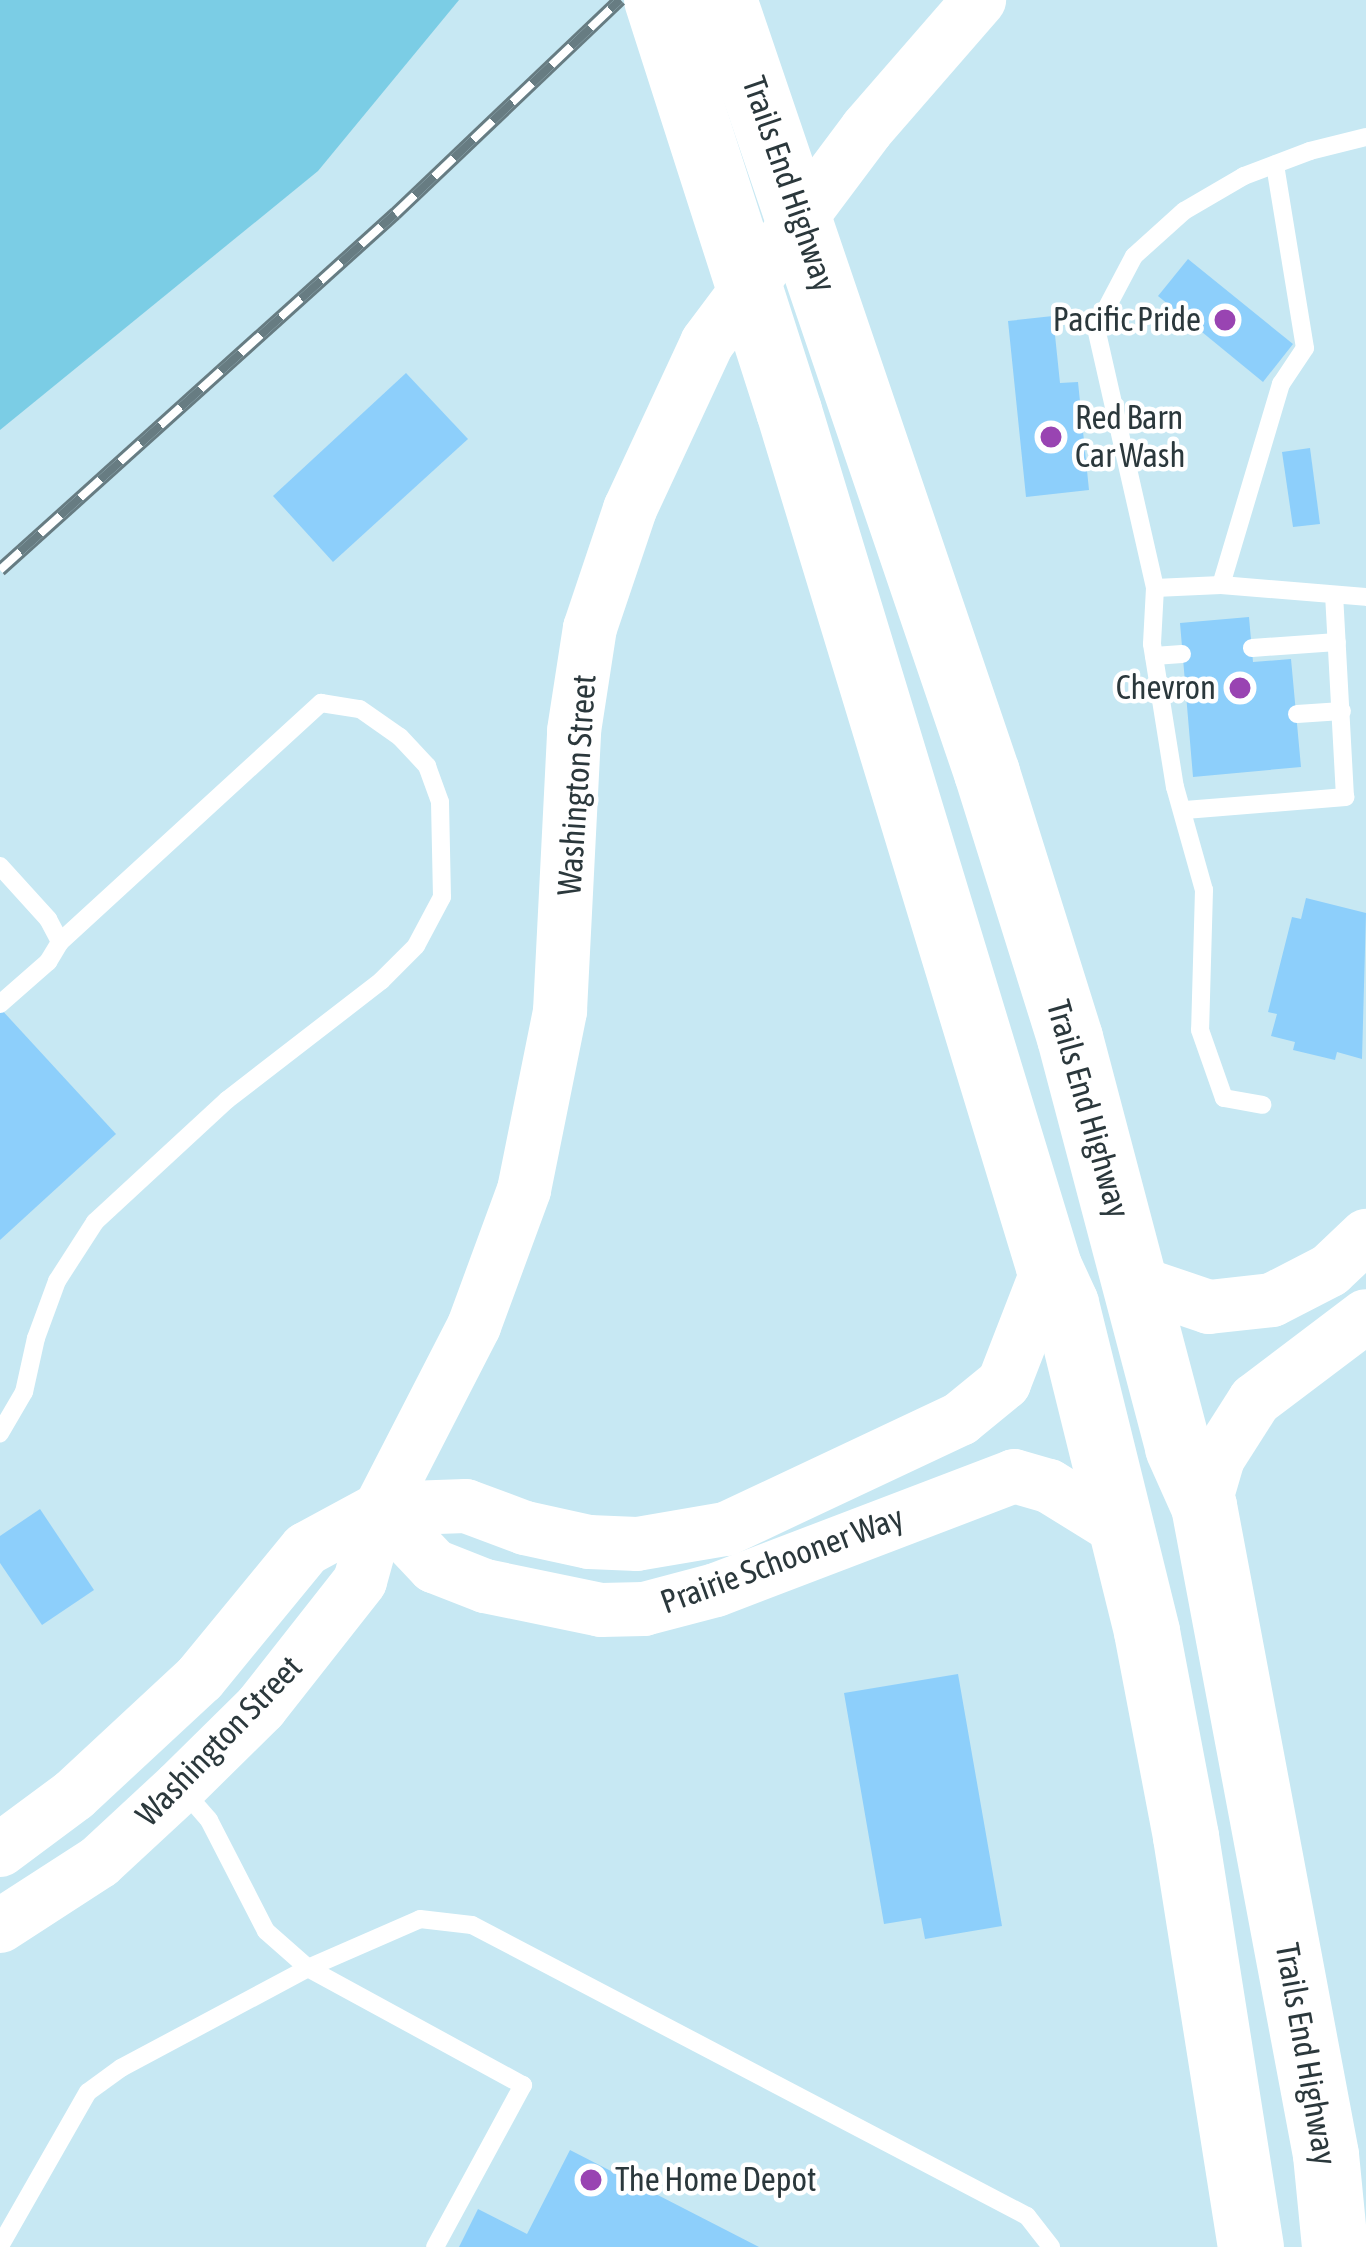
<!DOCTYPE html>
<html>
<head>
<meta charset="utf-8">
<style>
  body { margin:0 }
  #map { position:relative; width:1366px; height:2247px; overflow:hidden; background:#c7e8f3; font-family:"Asap Condensed",sans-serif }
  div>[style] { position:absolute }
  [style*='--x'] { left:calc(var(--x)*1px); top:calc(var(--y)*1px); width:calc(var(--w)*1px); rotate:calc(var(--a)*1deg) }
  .green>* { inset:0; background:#7bcde5 }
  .building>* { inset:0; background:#8dcffb }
  .lane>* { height:18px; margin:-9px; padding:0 9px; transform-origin:9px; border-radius:9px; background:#fff }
  .secondary>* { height:54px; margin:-27px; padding:0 27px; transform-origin:27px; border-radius:27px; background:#fff }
  .highway>* { height:66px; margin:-33px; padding:0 33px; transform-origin:33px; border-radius:33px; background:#fff }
  .rail>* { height:14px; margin-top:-7px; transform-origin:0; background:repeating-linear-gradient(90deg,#fff 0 27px,#677c82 0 54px); box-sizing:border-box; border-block:3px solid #677c82 }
  .dots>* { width:33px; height:33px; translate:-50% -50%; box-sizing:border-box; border:6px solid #fff; border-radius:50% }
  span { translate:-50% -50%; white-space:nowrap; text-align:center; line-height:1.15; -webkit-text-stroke:9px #fff; paint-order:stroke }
  .street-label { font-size:33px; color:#2b383c }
  .poi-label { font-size:33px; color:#2b383c }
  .right { translate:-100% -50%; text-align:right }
  .left { translate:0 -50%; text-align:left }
</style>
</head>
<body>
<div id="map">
  <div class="green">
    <div style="clip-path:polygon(0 0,459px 0,318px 171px,0 430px)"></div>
  </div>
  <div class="building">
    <div style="clip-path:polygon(1188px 259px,1293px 344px,1263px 382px,1158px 296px)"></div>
    <div style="clip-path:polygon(1053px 316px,1060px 383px,1078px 382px,1089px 490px,1026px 497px,1008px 321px)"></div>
    <div style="clip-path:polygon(406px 373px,468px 439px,333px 562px,273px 496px)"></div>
    <div style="clip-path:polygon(1310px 448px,1320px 524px,1293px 527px,1282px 452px)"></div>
    <div style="clip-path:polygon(1249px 617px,1253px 662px,1291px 659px,1301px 767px,1193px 777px,1180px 623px)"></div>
    <div style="clip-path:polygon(1306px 898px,1366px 913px,1362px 1059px,1337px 1052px,1335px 1060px,1293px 1050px,1295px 1042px,1271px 1036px,1277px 1014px,1268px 1012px,1292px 917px,1301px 919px)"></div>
    <div style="clip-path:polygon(0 1008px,116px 1134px,0 1240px)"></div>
    <div style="clip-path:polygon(40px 1509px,94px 1590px,42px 1625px,0 1563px,0 1536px)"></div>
    <div style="clip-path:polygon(958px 1674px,1002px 1926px,925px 1939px,921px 1918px,884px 1924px,844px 1693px)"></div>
    <div style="clip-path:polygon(570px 2150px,759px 2247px,459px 2247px,478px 2209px,527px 2234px)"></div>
  </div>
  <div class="lane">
    <div style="--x:1366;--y:137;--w:58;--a:166"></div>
    <div style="--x:1310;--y:151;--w:71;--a:159.3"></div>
    <div style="--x:1244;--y:176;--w:69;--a:149.7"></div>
    <div style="--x:1184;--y:211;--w:67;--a:138"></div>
    <div style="--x:1134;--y:256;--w:81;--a:117.8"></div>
    <div style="--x:1096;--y:328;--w:267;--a:77.2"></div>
    <div style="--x:1155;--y:588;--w:66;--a:-2.6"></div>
    <div style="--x:1221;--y:585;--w:145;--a:4.7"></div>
    <div style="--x:1221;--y:585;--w:210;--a:-73.4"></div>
    <div style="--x:1281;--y:384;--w:43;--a:-56.3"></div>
    <div style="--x:1305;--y:348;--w:186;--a:-99.3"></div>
    <div style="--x:1155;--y:588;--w:56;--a:93.1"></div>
    <div style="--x:1152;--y:644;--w:145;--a:80.9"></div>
    <div style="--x:1175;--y:787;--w:107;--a:74.3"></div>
    <div style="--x:1204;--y:890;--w:140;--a:91.6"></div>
    <div style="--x:1200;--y:1030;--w:72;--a:70.6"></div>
    <div style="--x:1224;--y:1098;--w:39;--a:10"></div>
    <div style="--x:1252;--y:648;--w:85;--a:-4"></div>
    <div style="--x:1154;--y:656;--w:28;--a:-4"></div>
    <div style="--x:1297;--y:714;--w:45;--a:-3.8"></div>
    <div style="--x:1185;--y:810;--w:161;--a:-4.6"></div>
    <div style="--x:1345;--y:797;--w:202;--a:-93.1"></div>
    <div style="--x:0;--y:866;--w:72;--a:47.8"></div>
    <div style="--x:48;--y:919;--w:26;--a:62"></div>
    <div style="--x:0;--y:1004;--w:64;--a:-41.2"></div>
    <div style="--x:48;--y:962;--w:23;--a:-59"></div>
    <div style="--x:60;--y:942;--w:354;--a:-42.5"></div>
    <div style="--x:321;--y:703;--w:39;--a:9"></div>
    <div style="--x:360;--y:709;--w:49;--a:35"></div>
    <div style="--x:400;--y:737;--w:40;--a:47"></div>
    <div style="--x:427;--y:766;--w:38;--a:70"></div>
    <div style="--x:440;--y:802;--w:95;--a:88.8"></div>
    <div style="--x:442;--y:897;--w:55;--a:118"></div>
    <div style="--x:416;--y:946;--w:49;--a:135"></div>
    <div style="--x:381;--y:981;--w:195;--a:142.3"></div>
    <div style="--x:227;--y:1100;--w:180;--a:137.3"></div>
    <div style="--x:95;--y:1222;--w:70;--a:122.8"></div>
    <div style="--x:57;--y:1281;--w:61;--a:110.2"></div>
    <div style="--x:36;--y:1338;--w:55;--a:102.5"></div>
    <div style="--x:24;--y:1392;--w:48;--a:120.3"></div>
    <div style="--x:308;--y:1968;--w:122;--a:-23.6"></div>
    <div style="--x:420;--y:1919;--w:52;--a:6.6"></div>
    <div style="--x:472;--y:1925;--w:627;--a:27.67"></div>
    <div style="--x:1027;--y:2216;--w:39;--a:52"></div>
    <div style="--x:308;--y:1968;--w:245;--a:28.6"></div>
    <div style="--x:523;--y:2085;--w:184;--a:118.5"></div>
    <div style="--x:0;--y:2246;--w:177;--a:-60.3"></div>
    <div style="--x:88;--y:2092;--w:41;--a:-36"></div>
    <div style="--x:121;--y:2068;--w:212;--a:-28.1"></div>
    <div style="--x:308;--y:1968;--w:56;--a:-138.6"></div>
    <div style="--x:266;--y:1931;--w:125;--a:-117.2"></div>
    <div style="--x:209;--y:1820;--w:38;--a:-131"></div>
  </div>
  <div class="secondary">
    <div style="--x:1135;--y:1282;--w:78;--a:18.7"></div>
    <div style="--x:1209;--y:1307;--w:63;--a:-6.3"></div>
    <div style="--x:1272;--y:1300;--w:65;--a:-27.3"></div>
    <div style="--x:1330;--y:1270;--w:50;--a:-43.4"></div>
    <div style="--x:1204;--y:1506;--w:50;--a:-73.7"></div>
    <div style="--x:1218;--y:1458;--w:69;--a:-57.5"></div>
    <div style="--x:1255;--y:1400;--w:139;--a:-37.1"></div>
    <div style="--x:380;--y:1509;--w:79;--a:46.5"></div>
    <div style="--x:434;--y:1566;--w:55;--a:21.4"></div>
    <div style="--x:485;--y:1586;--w:118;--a:11.7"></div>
    <div style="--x:601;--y:1610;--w:43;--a:-1.3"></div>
    <div style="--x:644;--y:1609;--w:74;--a:-14.8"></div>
    <div style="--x:716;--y:1590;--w:319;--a:-20.9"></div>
    <div style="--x:1014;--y:1476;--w:36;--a:16"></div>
    <div style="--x:1049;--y:1486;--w:86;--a:31.7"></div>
    <div style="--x:0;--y:1850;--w:92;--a:-36.6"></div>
    <div style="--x:74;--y:1795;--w:172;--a:-42.9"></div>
    <div style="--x:200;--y:1678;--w:167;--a:-50.6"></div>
    <div style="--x:306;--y:1549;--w:84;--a:-28.4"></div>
    <div style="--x:380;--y:1509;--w:86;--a:-2"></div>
    <div style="--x:466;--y:1506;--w:63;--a:20.4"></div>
    <div style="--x:525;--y:1528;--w:66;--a:12.3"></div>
    <div style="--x:589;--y:1542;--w:48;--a:2.4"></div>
    <div style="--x:637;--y:1544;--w:90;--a:-9.6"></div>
    <div style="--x:726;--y:1529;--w:259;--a:-25.2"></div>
    <div style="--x:960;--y:1419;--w:57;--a:-39.3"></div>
    <div style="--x:1004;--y:1383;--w:124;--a:-68.8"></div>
    <div style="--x:0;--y:1926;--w:118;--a:-32.9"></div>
    <div style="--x:99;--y:1862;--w:110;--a:-42.8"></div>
    <div style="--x:180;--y:1787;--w:114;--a:-44.6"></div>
    <div style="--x:261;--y:1707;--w:160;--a:-51.8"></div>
    <div style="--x:360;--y:1581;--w:75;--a:-74.5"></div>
    <div style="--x:380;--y:1509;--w:206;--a:-62.8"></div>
    <div style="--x:474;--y:1326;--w:145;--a:-69.8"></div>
    <div style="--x:524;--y:1190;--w:183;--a:-78.6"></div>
    <div style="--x:560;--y:1011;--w:280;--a:-87.1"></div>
    <div style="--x:574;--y:731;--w:104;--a:-81.2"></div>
    <div style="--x:590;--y:628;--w:126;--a:-71.4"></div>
    <div style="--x:630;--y:509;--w:183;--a:-65.1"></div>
    <div style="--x:707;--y:343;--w:267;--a:-53.2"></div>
    <div style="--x:867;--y:129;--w:171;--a:-49"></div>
  </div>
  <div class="highway">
    <div style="--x:657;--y:0;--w:432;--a:72.2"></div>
    <div style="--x:789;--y:411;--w:895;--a:73.1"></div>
    <div style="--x:1049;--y:1267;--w:41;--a:65.3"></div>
    <div style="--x:1066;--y:1304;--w:338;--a:76.1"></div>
    <div style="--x:1147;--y:1632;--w:209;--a:79.2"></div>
    <div style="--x:1186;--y:1837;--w:415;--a:81"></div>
    <div style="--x:724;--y:0;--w:817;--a:71.21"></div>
    <div style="--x:987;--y:773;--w:278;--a:72.6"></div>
    <div style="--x:1070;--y:1038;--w:424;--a:75.2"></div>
    <div style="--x:1178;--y:1448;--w:64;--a:65.9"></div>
    <div style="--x:1204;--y:1506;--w:660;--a:79.35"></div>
    <div style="--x:1326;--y:2155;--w:92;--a:84.4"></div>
  </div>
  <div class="rail">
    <div style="--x:0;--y:570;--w:532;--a:-42.03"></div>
    <div style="--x:395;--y:214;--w:311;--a:-43.6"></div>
  </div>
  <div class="dots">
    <div style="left:1225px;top:320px;background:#9944b2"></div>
    <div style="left:1051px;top:437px;background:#9944b2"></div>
    <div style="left:1240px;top:688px;background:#9944b2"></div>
    <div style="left:591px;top:2180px;background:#9944b2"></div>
  </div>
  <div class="street-label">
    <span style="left:789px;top:184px;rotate:71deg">Trails End Highway</span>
    <span style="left:577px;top:785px;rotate:-86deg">Washington Street</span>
    <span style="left:1088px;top:1109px;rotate:74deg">Trails End Highway</span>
    <span style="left:782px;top:1560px;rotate:-20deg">Prairie Schooner Way</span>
    <span style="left:219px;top:1741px;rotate:-46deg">Washington Street</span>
    <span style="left:1306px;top:2054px;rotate:80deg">Trails End Highway</span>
  </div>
  <div class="poi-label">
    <span class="right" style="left:1201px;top:320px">Pacific Pride</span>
    <span class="left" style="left:1075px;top:437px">Red Barn<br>Car Wash</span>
    <span class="right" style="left:1216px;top:688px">Chevron</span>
    <span class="left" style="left:615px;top:2180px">The Home Depot</span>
  </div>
</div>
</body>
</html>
